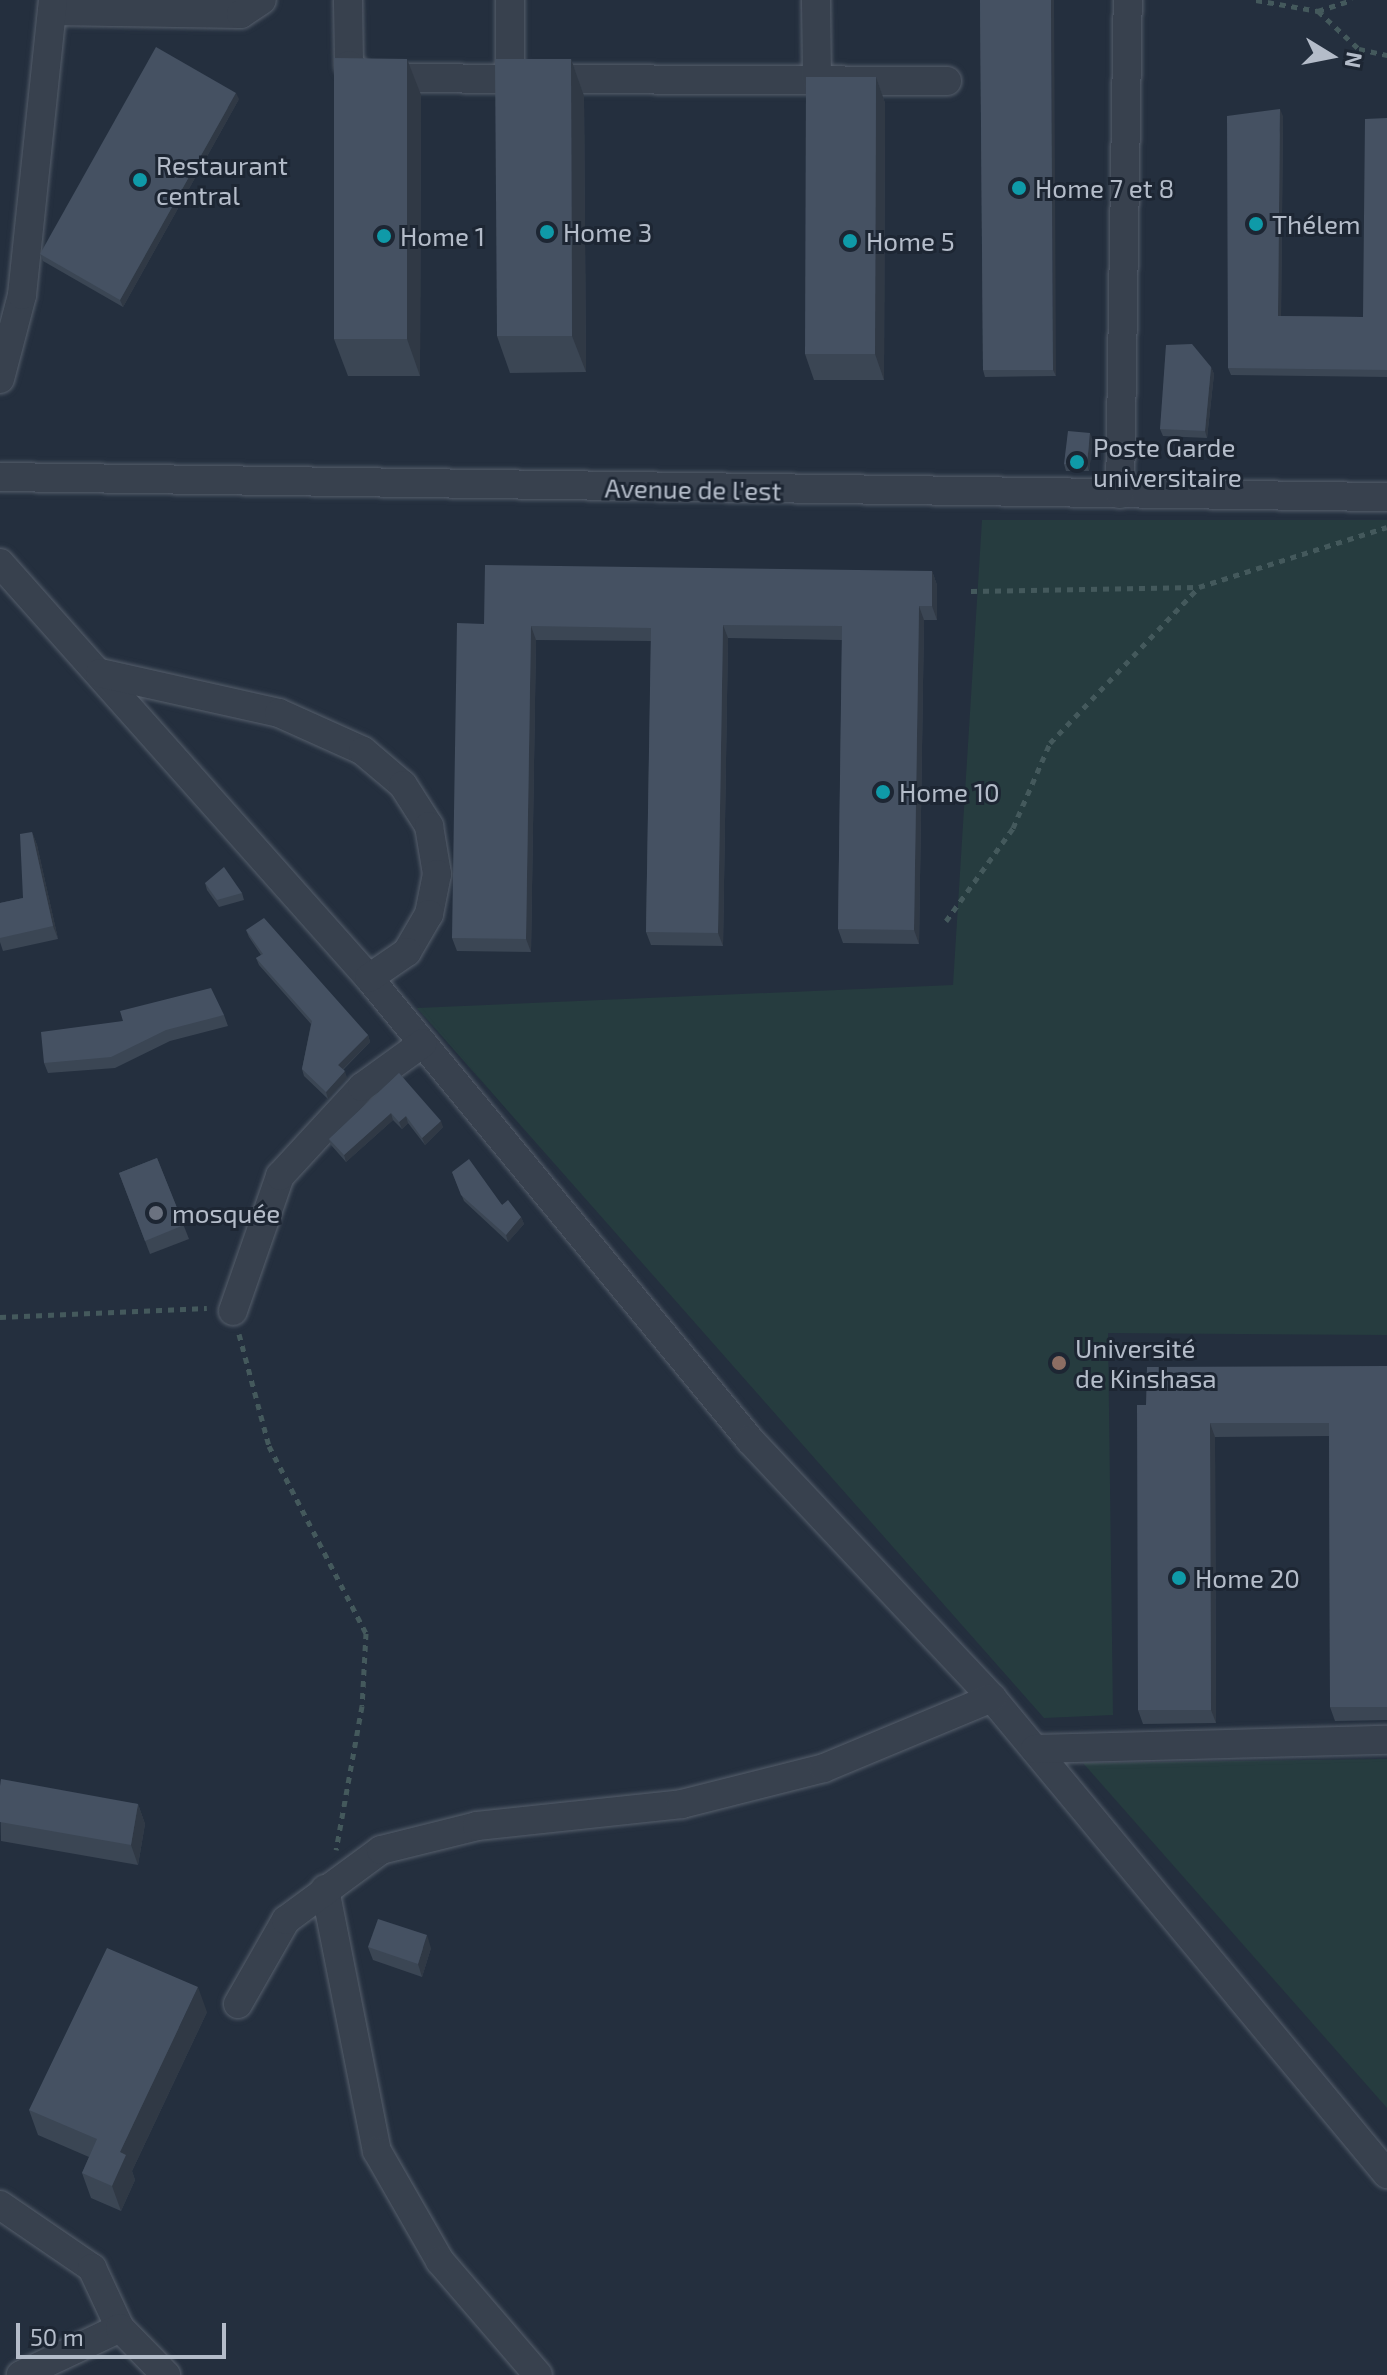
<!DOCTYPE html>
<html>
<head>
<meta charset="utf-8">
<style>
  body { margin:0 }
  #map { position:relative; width:1387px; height:2375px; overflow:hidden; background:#242f3e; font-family:"Exo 2",sans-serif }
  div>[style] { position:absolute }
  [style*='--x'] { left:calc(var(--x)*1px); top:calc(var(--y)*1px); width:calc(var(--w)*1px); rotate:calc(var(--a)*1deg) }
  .green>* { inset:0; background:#263c3f }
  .path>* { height:5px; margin-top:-2.5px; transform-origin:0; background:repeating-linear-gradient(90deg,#44595c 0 6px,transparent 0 12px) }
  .roads { filter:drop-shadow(0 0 2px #565f6c) drop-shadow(0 0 2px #565f6c) }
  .minor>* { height:28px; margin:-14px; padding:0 14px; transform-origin:14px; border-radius:14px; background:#38414e }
  .wall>* { inset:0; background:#3b4654 }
  .shaded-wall>* { inset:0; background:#303945 }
  .building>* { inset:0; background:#455162 }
  .dots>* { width:22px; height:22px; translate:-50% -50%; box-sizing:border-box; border:4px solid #1d2633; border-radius:50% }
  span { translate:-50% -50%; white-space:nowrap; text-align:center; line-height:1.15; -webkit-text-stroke:6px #1d2633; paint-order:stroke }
  .poi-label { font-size:26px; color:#b4bcc9 }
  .left { translate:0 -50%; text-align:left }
  .street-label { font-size:26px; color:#b4bcc9 }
  .north { position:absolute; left:1291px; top:16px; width:80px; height:80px; -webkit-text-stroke:6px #1d2633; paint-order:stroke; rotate:100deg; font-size:22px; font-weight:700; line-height:32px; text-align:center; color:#b4bcc9 }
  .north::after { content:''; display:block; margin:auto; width:28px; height:36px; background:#b4bcc9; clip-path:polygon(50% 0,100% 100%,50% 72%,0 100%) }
  .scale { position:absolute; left:16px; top:2323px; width:210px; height:36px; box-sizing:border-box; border:4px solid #b4bcc9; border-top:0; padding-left:10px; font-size:24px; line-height:28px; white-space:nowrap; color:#b4bcc9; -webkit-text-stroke:6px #1d2633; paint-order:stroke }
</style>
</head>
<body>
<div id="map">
  <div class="green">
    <div style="clip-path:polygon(982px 520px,1387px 520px,1387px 1335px,1108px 1333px,1113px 1715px,1044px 1718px,417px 1008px,953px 985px)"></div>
    <div style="clip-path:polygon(1387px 1759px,1387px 2108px,1083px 1763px)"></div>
  </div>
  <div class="path">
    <div style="--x:1256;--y:0;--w:63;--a:10.1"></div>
    <div style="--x:1318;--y:11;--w:36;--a:-18"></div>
    <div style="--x:1318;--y:11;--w:56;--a:42.8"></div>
    <div style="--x:1359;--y:49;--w:29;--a:12"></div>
    <div style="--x:971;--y:591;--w:228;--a:-1"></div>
    <div style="--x:1199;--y:587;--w:197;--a:-17.7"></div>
    <div style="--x:946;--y:921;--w:115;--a:-54.2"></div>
    <div style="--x:1013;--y:828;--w:93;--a:-66.5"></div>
    <div style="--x:1050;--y:743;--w:214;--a:-46.3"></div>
    <div style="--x:0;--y:1317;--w:207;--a:-2.5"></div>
    <div style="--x:239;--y:1334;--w:116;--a:75"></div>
    <div style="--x:269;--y:1446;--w:211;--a:62.6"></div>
    <div style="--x:366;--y:1633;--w:73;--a:93.1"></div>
    <div style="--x:362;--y:1706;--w:146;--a:100.2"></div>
  </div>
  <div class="roads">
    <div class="minor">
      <div style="--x:348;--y:0;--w:65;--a:89.1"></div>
      <div style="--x:349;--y:65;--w:21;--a:37"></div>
      <div style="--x:366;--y:78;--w:581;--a:0.3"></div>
      <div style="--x:816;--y:0;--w:80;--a:89.3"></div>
      <div style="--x:52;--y:11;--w:189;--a:0.9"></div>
      <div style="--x:241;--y:14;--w:25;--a:-34"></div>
      <div style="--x:510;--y:79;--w:79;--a:-90"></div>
      <div style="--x:0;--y:379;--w:87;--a:-75.3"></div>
      <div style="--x:22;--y:295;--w:297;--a:-84"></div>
      <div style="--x:0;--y:477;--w:1387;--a:0.83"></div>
      <div style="--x:1120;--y:494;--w:494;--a:-89.1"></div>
      <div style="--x:0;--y:563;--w:555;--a:48.36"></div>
      <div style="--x:369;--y:978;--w:599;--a:50.49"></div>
      <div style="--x:750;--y:1440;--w:354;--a:46.8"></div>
      <div style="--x:992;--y:1698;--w:619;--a:50.31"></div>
      <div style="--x:100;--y:673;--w:183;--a:12.6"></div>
      <div style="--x:279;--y:713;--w:92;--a:24.3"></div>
      <div style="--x:363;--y:751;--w:52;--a:40.4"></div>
      <div style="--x:403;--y:785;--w:49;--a:57.6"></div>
      <div style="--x:429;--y:826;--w:49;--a:80.5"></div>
      <div style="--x:437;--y:874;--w:41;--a:101.3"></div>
      <div style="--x:429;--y:914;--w:44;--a:120.1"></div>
      <div style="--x:407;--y:952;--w:46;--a:145.6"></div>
      <div style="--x:233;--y:1311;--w:143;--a:-70.8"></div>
      <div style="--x:280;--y:1176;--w:121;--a:-47.3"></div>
      <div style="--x:362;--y:1087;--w:75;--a:-35.8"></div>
      <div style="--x:1035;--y:1749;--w:352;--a:-1.5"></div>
      <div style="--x:325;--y:1889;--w:267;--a:78.8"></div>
      <div style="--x:377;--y:2151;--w:127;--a:60.2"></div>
      <div style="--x:440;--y:2261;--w:150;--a:49.3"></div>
      <div style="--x:238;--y:2004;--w:97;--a:-60.3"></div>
      <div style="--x:286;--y:1920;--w:118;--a:-36.4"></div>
      <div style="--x:381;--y:1850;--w:99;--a:-14"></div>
      <div style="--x:477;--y:1826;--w:206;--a:-6.1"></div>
      <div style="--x:682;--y:1804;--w:146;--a:-14.2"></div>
      <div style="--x:824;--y:1768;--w:182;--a:-22.6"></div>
      <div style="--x:0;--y:2205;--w:112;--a:34.4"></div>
      <div style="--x:92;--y:2268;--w:66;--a:65"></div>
      <div style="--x:120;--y:2328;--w:110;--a:154.6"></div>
      <div style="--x:120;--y:2328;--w:66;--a:45.6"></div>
    </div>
  </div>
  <div class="wall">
    <div style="clip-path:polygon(980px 0,1056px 376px,985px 377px,983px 370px)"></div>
    <div style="clip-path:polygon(571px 59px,584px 96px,586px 372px,510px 373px,497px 336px)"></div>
    <div style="clip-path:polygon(876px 77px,885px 103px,884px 380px,814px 380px,805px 354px)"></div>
    <div style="clip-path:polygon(421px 95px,420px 376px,348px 376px,334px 339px)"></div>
    <div style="clip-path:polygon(239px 99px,123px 307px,43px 261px,40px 254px)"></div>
    <div style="clip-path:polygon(1283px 116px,1281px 316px,1363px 317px,1387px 118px,1387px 377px,1231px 375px,1228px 368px)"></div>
    <div style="clip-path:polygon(1211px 367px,1214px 374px,1207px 438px,1163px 436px,1160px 429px)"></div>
    <div style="clip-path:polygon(1093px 440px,1089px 471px,1066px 471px,1064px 464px)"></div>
    <div style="clip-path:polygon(932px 571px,937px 585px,937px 620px,924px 620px,919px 944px,843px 943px,838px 929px,842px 640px,728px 638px,723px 946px,651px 945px,646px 932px,651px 641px,536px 640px,531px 952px,457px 951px,452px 938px,484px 624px)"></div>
    <div style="clip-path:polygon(32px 832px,37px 845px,58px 939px,3px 951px,0 942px,0 903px,23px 898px)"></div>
    <div style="clip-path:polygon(205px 883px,242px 893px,244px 900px,219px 907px,207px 890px)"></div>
    <div style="clip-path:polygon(246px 930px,368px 1035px,370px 1042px,343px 1070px,347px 1078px,328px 1099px,304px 1076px,302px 1069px,311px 1024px,259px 965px,256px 958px,261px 955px,249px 937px)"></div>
    <div style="clip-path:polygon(224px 1015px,228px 1026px,170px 1041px,115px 1068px,48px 1073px,44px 1063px,123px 1021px)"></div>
    <div style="clip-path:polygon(399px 1073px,443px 1127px,425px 1145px,408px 1123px,402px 1129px,393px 1120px,346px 1162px,331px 1145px,329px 1139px)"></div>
    <div style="clip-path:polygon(157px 1158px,189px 1239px,150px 1254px,119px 1173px)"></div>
    <div style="clip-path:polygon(452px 1172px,521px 1217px,524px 1224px,508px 1242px,464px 1201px)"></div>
    <div style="clip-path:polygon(1387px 1366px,1387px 1720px,1335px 1721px,1330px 1707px,1329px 1436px,1215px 1437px,1216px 1723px,1143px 1724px,1138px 1710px,1146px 1405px)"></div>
    <div style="clip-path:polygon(0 1786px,138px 1804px,145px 1824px,138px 1865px,1px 1841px)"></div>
    <div style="clip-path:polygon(368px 1947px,431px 1948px,422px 1977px,373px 1960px)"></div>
    <div style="clip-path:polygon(207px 2012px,132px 2171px,135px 2180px,121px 2211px,91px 2198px,82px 2173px,89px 2157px,38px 2135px,29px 2110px)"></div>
  </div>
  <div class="shaded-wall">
    <div style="clip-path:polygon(1051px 0,1054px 0,1056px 376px,1053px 370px)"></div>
    <div style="clip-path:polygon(407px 59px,421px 95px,420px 376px,407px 339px)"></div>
    <div style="clip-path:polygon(571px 59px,584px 96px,586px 372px,572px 336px)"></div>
    <div style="clip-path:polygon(876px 77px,885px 103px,884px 380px,875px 354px)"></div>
    <div style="clip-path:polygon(236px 93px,239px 99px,123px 307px,120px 300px)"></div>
    <div style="clip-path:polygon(1280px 109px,1283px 116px,1281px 323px,1278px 316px)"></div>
    <div style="clip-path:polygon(1211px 367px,1214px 374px,1207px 438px,1205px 431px)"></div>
    <div style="clip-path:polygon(1090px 433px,1093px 440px,1089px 471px,1087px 464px)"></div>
    <div style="clip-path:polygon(932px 571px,937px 585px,937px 620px,932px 606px)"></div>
    <div style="clip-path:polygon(919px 606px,924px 620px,919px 944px,914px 930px)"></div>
    <div style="clip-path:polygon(723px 625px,728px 638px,723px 946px,718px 933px)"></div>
    <div style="clip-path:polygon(531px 626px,536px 640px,531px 952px,526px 939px)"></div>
    <div style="clip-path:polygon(32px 832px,37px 845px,58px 939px,53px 926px)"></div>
    <div style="clip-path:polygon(368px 1035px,370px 1042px,340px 1072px,338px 1065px)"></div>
    <div style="clip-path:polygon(345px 1071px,347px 1078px,328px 1099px,326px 1092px)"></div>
    <div style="clip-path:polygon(391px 1113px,393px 1120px,346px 1162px,344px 1155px)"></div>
    <div style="clip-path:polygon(406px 1116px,408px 1123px,402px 1129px,399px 1122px)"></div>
    <div style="clip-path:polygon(441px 1121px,443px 1127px,425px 1145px,422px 1138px)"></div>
    <div style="clip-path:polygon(521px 1217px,524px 1224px,508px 1242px,506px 1235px)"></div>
    <div style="clip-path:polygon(1210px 1423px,1215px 1437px,1216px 1723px,1211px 1710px)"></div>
    <div style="clip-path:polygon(138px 1804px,145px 1824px,138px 1865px,131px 1845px)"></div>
    <div style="clip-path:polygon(427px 1935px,431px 1948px,422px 1977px,418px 1964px)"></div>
    <div style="clip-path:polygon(198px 1987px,207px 2012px,132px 2171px,135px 2180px,121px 2211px,112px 2186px,120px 2152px)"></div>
  </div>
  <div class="building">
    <div style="clip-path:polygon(980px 0,1051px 0,1053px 370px,983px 370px)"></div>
    <div style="clip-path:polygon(156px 47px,236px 93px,120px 300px,40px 254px)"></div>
    <div style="clip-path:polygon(334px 58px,407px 59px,407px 339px,334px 339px)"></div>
    <div style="clip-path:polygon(495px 59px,571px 59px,572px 336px,497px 336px)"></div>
    <div style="clip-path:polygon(806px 77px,876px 77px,875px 354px,805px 354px)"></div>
    <div style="clip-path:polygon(1280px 109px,1278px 316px,1363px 317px,1365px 119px,1387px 118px,1387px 370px,1228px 368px,1227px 116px)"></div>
    <div style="clip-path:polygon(1192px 344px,1211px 367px,1205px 431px,1160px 429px,1166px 345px)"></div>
    <div style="clip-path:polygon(1068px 431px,1090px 433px,1087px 464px,1064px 464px)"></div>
    <div style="clip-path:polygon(485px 565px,932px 571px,932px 606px,919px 606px,914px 930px,838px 929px,842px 626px,723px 625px,718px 933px,646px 932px,651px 628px,531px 626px,526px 939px,452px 938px,457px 623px,484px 624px)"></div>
    <div style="clip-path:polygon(32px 832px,53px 926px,0 938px,0 903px,23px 898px,20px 834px)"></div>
    <div style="clip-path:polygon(224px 867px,242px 893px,217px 900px,205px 883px)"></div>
    <div style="clip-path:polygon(264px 918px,368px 1035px,338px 1065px,345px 1071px,326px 1092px,302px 1069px,312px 1021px,256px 958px,263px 954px,246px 930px)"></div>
    <div style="clip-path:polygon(211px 988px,224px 1015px,166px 1030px,111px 1057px,44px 1063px,41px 1032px,123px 1021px,120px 1011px)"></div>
    <div style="clip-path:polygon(399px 1073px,441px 1121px,422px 1138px,406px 1116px,399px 1122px,391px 1113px,344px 1155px,329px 1139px)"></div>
    <div style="clip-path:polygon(157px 1158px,184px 1225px,145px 1241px,119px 1173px)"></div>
    <div style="clip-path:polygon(469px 1159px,502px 1205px,508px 1200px,521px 1217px,506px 1235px,461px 1195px,452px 1172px)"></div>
    <div style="clip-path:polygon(1387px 1366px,1387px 1707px,1330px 1707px,1329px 1423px,1210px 1423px,1211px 1710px,1138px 1710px,1137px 1405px,1146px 1405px,1147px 1367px)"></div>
    <div style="clip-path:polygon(1px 1779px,138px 1804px,131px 1845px,0 1822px,0 1786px)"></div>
    <div style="clip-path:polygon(378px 1919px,427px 1935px,418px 1964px,368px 1947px)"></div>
    <div style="clip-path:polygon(107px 1948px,198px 1987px,120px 2152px,126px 2155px,112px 2186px,82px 2173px,97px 2139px,29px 2110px)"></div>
  </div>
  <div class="dots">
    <div style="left:140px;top:180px;background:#0f9aa8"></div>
    <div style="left:1019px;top:188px;background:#0f9aa8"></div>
    <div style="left:1256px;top:224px;background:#0f9aa8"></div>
    <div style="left:547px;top:232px;background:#0f9aa8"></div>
    <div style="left:384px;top:236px;background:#0f9aa8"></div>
    <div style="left:850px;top:241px;background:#0f9aa8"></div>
    <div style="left:1077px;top:462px;background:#0f9aa8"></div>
    <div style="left:883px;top:792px;background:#0f9aa8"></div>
    <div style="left:156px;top:1213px;background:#6b7280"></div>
    <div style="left:1059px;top:1363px;background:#8d6e63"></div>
    <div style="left:1179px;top:1578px;background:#0f9aa8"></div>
  </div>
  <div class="poi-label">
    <span class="left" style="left:156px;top:180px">Restaurant<br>central</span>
    <span class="left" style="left:1035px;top:188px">Home 7 et 8</span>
    <span class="left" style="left:1272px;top:224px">Thélem</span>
    <span class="left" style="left:563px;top:232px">Home 3</span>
    <span class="left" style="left:400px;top:236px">Home 1</span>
    <span class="left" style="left:866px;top:241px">Home 5</span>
    <span class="left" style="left:1093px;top:462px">Poste Garde<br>universitaire</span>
    <span class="left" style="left:899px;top:792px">Home 10</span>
    <span class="left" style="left:172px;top:1213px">mosquée</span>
    <span class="left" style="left:1075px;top:1363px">Université<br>de Kinshasa</span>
    <span class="left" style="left:1195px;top:1578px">Home 20</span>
  </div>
  <div class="street-label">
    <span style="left:693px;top:489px;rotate:1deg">Avenue de l'est</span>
  </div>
  <div class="north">N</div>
  <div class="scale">50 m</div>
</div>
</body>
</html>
